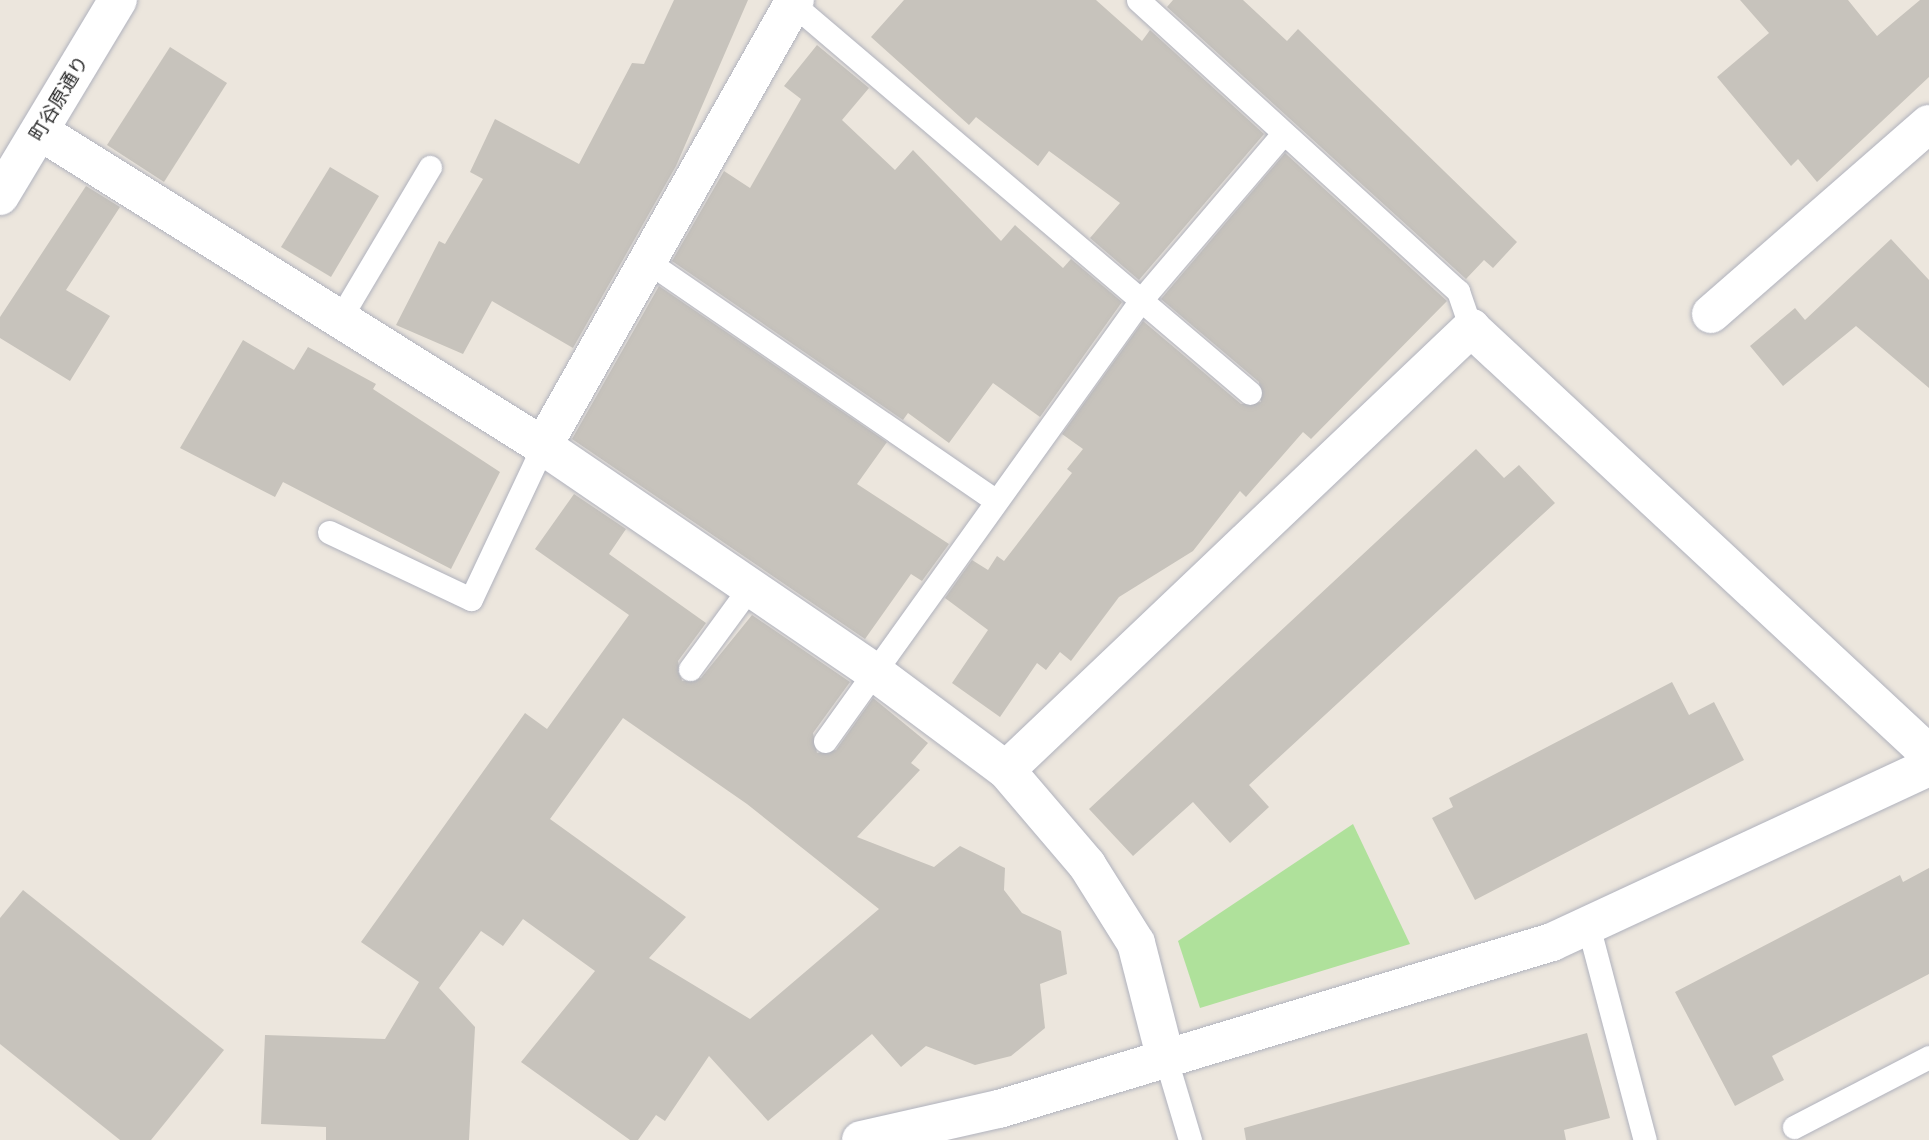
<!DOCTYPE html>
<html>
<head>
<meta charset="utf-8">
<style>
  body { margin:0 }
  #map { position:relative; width:1929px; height:1140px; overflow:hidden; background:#ece6dd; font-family:Signika,"Noto Sans JP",sans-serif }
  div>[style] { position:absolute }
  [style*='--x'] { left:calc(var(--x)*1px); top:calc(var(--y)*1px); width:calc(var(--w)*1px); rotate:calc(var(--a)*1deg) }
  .green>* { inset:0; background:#afe19b }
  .building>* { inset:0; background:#c7c3bc }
  .roads { filter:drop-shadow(0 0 2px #b0b2bd) drop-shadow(0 0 2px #b0b2bd) }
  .service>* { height:23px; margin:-11.5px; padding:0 11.5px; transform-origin:11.5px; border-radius:11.5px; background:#fff }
  .minor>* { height:38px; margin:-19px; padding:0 19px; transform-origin:19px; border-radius:19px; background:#fff }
  .tertiary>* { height:38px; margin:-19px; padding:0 19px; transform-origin:19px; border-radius:19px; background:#fff }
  span { translate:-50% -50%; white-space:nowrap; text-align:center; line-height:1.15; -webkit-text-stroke:5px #fff; paint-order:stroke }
  .street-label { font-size:19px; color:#2a2a2a }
</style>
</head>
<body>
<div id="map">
  <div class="green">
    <div style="clip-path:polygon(1353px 824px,1410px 944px,1200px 1008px,1178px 941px)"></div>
  </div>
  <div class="building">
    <div style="clip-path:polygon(674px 0,748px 0,676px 166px,573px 348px,492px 301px,463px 354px,396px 325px,439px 241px,445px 244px,483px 179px,470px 172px,495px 119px,579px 164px,632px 63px,644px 64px)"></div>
    <div style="clip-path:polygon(904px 0,1096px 0,1142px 41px,1150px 30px,1264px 134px,1139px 280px,1090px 238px,1120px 203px,1049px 151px,1038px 166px,976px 117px,969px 125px,871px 37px)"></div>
    <div style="clip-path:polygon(1173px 0,1243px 0,1287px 41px,1298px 29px,1517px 242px,1493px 268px,1484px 260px,1466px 279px,1167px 7px)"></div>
    <div style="clip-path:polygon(1740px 0,1848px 0,1877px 36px,1920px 0,1929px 0,1929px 77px,1817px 182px,1798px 159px,1791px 166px,1717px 77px,1769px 33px)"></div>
    <div style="clip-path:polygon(817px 45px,869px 88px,842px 120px,895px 170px,913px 150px,1001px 241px,1015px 225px,1063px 268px,1071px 259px,1122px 302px,1040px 417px,993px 383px,949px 443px,908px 413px,903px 420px,672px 261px,724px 171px,750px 188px,801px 99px,784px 86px)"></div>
    <div style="clip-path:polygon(170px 47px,227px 83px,164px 182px,107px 145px)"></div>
    <div style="clip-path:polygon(1285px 153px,1447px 301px,1311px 439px,1303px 432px,1246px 497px,1240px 491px,1193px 551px,1119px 597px,1071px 661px,1060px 652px,1046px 670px,1037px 663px,1000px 717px,952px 683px,988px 630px,945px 598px,972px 560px,988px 570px,997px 556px,1004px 561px,1072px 473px,1067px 469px,1083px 449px,1062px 434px,1143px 321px,1241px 404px,1261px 402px,1259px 382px,1161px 299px)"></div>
    <div style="clip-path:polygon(330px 167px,379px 196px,331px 277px,281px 247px)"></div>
    <div style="clip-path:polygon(86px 186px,120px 207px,66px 290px,110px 316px,70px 381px,0 338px,0 317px)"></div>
    <div style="clip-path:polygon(1891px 239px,1929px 280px,1929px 388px,1856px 326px,1783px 386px,1750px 346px,1795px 308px,1805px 320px)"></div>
    <div style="clip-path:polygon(659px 286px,887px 442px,857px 484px,949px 544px,922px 581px,911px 574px,865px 639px,572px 439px)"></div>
    <div style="clip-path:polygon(243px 340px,294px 370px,308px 347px,376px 384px,373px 389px,500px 472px,451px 569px,283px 482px,275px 497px,180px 448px)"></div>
    <div style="clip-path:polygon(1476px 449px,1504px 478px,1519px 465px,1555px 503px,1249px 785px,1269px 807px,1230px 843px,1193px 802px,1133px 856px,1089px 809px)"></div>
    <div style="clip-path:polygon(evenodd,574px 494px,626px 529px,609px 554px,706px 623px,678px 661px,682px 681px,701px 678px,752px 615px,850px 682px,813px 733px,817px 753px,836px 750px,873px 698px,928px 743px,911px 763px,920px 770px,857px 837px,934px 867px,960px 846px,1005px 868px,1004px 890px,1022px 913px,1061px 931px,1067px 974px,1040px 984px,1045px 1028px,1011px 1056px,975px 1065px,926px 1046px,901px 1067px,872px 1034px,768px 1121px,709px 1056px,665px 1121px,656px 1115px,638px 1140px,630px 1140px,521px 1062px,595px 971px,523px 919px,503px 946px,481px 931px,439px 988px,475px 1027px,469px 1140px,326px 1140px,326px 1127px,261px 1124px,265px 1035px,385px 1039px,419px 982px,361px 942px,525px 713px,547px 729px,629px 615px,535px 549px,574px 494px,623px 718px,747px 804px,879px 909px,750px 1019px,649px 958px,686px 917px,550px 819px,623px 718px)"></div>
    <div style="clip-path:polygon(1672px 682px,1689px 715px,1714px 702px,1744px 760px,1475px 900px,1432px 818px,1453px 807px,1449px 798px)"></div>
    <div style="clip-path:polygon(1929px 868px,1929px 974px,1772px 1056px,1784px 1080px,1735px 1106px,1675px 992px,1900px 875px,1903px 882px)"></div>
    <div style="clip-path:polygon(23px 890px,224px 1050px,151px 1140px,120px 1140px,0 1044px,0 918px)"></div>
    <div style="clip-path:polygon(1587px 1033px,1610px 1118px,1564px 1130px,1566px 1140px,1246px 1140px,1244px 1128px)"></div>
  </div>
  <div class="roads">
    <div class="service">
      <div style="--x:1138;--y:0;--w:433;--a:42.3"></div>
      <div style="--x:1458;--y:291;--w:39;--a:71"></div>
      <div style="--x:793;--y:4;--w:600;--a:40.4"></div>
      <div style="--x:650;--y:263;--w:417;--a:34.5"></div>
      <div style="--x:339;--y:320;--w:178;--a:-59.3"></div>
      <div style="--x:329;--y:532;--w:157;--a:25.3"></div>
      <div style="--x:471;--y:599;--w:169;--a:-64.8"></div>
      <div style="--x:690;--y:669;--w:102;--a:-53.8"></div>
      <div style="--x:825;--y:741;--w:543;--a:-54.38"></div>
      <div style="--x:1141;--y:300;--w:217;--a:-49.5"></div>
      <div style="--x:1588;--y:925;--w:222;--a:75.2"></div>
      <div style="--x:1165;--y:1056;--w:88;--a:73.4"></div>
      <div style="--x:1794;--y:1127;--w:152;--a:-27.4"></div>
    </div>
    <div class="minor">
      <div style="--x:41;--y:132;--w:592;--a:32.03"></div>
      <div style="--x:543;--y:446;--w:399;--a:34.3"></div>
      <div style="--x:873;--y:671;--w:166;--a:36.7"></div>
      <div style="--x:1006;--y:770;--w:125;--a:49.5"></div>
      <div style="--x:1087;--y:865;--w:92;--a:57.9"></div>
      <div style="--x:1136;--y:943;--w:117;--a:75.6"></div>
      <div style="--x:1711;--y:314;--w:289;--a:-41.1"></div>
      <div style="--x:543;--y:446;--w:512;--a:-60.53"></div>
      <div style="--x:1006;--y:770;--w:642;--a:-43.55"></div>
      <div style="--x:1471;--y:328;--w:625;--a:42.93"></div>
    </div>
    <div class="tertiary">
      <div style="--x:0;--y:196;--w:229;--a:-59"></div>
      <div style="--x:861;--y:1140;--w:141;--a:-12.7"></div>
      <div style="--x:999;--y:1109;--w:578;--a:-16.8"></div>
      <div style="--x:1552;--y:942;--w:416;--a:-24.9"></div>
    </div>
  </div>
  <div class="street-label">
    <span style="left:60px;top:99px;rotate:-59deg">町谷原通り</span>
  </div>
</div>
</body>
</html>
